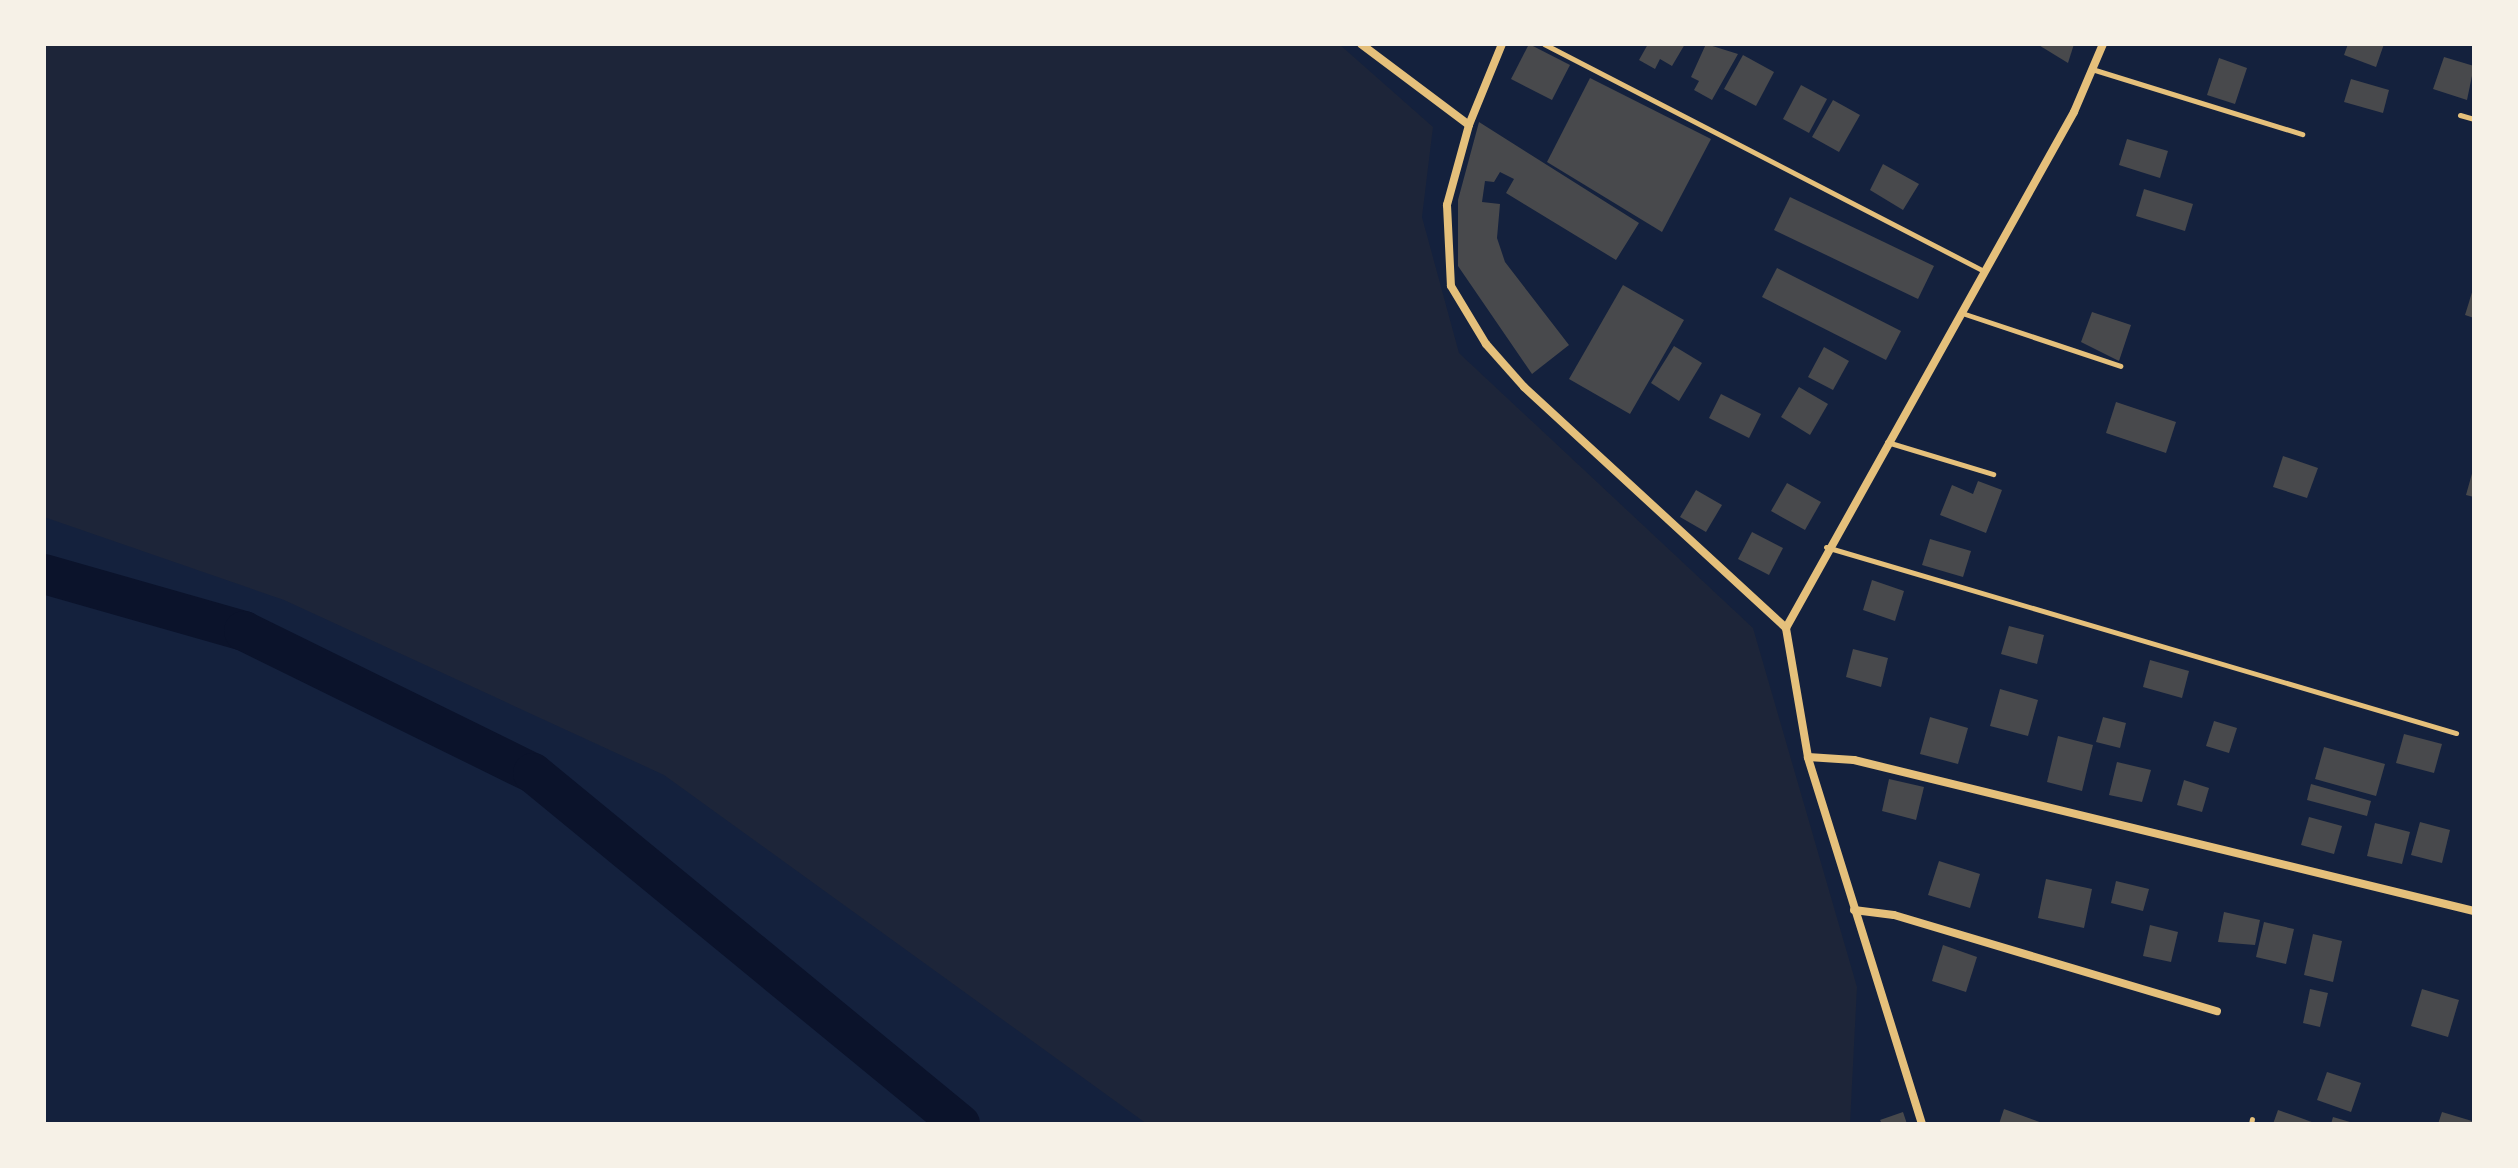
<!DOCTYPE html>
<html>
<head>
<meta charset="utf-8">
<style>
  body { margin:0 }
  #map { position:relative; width:2518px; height:1168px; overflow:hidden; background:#14213d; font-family:"PT Sans Narrow",sans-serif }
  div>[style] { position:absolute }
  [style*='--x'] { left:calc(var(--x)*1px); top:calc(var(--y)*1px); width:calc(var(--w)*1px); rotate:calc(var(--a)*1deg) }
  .green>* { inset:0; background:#1d2539 }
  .river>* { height:40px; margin:-20px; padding:0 20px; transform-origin:20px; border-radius:20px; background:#0b132b }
  .building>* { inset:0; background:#48494c }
  .service>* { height:5px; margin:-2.5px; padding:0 2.5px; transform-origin:2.5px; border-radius:2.5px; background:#e5c07b }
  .minor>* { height:8px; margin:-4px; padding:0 4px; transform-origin:4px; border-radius:4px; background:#e5c07b }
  span { translate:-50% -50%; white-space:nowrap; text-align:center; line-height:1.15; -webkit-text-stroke:7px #f6f1e7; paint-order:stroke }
  .frame { position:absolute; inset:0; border:46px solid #f6f1e7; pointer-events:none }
</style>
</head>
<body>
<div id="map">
  <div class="green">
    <div style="clip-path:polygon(44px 44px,1339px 44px,1433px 127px,1422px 217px,1459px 353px,1753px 628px,1857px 987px,1850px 1124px,1147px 1124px,664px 775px,284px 600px,44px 517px)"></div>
  </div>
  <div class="river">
    <div style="--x:44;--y:574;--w:208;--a:15.9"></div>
    <div style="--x:244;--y:631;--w:322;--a:26.2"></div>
    <div style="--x:533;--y:773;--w:553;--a:39.42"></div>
  </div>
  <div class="building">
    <div style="clip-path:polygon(1529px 44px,1570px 65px,1552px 100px,1511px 79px)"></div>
    <div style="clip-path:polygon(1648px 44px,1685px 44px,1672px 66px,1660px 59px,1655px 69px,1639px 60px)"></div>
    <div style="clip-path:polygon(1706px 44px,1738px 54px,1712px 100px,1694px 90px,1699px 81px,1691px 77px)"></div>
    <div style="clip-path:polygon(2037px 44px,2074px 44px,2068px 63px)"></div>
    <div style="clip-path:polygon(2348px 44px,2384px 44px,2376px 67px,2344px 55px)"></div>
    <div style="clip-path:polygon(1743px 55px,1774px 72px,1756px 106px,1724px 89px)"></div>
    <div style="clip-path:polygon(2444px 57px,2474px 66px,2467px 100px,2433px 89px)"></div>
    <div style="clip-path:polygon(2219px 58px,2247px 68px,2235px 104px,2207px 95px)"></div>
    <div style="clip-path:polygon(1590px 78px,1711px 139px,1662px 232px,1547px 162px)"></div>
    <div style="clip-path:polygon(2351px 79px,2389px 90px,2383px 113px,2344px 102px)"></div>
    <div style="clip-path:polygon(1801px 85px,1827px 99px,1809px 133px,1783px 119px)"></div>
    <div style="clip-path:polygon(1833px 100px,1860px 115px,1839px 152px,1812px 137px)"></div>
    <div style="clip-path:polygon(1479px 122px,1639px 223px,1616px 260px,1506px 193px,1514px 179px,1500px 172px,1494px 182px,1485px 181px,1482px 202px,1500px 204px,1497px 238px,1505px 262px,1569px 345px,1532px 374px,1458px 266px,1458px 200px)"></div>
    <div style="clip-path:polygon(2127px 139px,2168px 151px,2160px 178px,2119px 165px)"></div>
    <div style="clip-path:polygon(1883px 164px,1919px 184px,1903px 210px,1870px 190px)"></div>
    <div style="clip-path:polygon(2144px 189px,2193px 204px,2185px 231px,2136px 216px)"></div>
    <div style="clip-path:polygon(1790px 197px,1934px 266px,1918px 299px,1774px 230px)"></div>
    <div style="clip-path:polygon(1777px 268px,1901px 331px,1886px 360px,1762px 297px)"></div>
    <div style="clip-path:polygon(1623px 285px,1684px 320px,1630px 414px,1569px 379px)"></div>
    <div style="clip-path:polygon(2474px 286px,2474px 318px,2465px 315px)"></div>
    <div style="clip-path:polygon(2092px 312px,2131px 325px,2119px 361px,2081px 342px)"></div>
    <div style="clip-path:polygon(1674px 346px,1702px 363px,1679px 401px,1651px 383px)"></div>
    <div style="clip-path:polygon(1824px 347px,1849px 361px,1833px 390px,1808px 377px)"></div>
    <div style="clip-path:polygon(1799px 387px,1828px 404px,1810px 435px,1781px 417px)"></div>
    <div style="clip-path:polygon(1721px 394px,1761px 414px,1749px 438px,1709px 418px)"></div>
    <div style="clip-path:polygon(2116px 402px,2176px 422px,2166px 453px,2106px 433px)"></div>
    <div style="clip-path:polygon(2283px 456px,2318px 468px,2307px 498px,2273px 487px)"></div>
    <div style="clip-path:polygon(2473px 470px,2474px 470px,2474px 497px,2466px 495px)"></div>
    <div style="clip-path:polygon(1978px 481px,2002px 490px,1986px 533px,1940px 515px,1952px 485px,1973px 494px)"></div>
    <div style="clip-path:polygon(1787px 483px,1821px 502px,1805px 530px,1771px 511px)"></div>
    <div style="clip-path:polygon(1696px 490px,1722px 505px,1706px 532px,1680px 517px)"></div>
    <div style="clip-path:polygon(1752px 532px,1783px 548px,1769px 575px,1738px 559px)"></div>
    <div style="clip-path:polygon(1930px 539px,1971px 551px,1963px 577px,1922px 565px)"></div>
    <div style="clip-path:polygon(1872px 580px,1904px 591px,1895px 621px,1863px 610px)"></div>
    <div style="clip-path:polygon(2009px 626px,2044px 635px,2037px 664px,2001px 654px)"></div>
    <div style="clip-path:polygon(1853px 649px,1888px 658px,1881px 687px,1846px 677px)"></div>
    <div style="clip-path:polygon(2150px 660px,2189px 671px,2182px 698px,2143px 687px)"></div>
    <div style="clip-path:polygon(2000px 689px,2038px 700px,2028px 736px,1990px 726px)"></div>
    <div style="clip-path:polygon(1930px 717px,1968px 728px,1958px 764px,1920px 754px)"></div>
    <div style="clip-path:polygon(2103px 717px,2126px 723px,2120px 748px,2096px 742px)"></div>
    <div style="clip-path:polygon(2214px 721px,2237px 728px,2229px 753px,2206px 746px)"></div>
    <div style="clip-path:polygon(2404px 734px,2442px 744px,2434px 773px,2396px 763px)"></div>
    <div style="clip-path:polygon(2058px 736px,2093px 745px,2082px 791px,2047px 782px)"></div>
    <div style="clip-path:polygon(2324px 747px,2385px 764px,2376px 796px,2315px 779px)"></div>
    <div style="clip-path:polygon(2117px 762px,2151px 770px,2142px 802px,2109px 795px)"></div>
    <div style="clip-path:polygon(1889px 779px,1924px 787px,1916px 820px,1882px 811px)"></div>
    <div style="clip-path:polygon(2184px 780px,2209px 788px,2202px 812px,2177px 805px)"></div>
    <div style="clip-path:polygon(2311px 784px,2371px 801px,2367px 816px,2307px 800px)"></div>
    <div style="clip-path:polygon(2309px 817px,2342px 826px,2334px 854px,2301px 845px)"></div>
    <div style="clip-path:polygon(2420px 822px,2450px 830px,2442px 863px,2411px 855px)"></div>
    <div style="clip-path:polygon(2375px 823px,2410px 832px,2402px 864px,2367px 856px)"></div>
    <div style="clip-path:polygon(1939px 861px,1980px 874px,1970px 908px,1928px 895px)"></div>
    <div style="clip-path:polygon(2046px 879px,2092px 889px,2084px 928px,2038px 918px)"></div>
    <div style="clip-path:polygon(2116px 881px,2149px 889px,2143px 911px,2111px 903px)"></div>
    <div style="clip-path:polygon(2224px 912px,2260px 920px,2255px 945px,2218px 942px)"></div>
    <div style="clip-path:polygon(2264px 922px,2294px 929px,2286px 964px,2256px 957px)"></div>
    <div style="clip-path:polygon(2150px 925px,2178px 932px,2171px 962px,2143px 956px)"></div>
    <div style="clip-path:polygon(2313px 934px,2342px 941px,2333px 982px,2304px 975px)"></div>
    <div style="clip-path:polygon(1943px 945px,1977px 957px,1966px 992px,1932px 981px)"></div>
    <div style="clip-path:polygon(2310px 989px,2328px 993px,2320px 1027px,2303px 1023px)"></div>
    <div style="clip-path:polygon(2422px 989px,2459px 1000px,2448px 1037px,2411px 1026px)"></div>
    <div style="clip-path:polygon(2327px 1072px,2361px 1083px,2351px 1112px,2317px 1100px)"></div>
    <div style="clip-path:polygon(2004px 1109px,2045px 1124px,1999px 1124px)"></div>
    <div style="clip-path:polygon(2278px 1110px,2301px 1118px,2317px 1124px,2273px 1124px)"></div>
    <div style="clip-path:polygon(1903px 1112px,1907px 1124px,1882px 1124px,1880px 1120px)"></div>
    <div style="clip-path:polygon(2442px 1112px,2472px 1121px,2471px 1124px,2438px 1124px)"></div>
    <div style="clip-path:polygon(2333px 1117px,2350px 1122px,2349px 1124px,2331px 1124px)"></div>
  </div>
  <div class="service">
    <div style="--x:1544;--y:44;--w:493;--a:27.3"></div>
    <div style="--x:2095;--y:70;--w:217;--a:17.2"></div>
    <div style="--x:2460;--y:115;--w:15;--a:16"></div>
    <div style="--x:1962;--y:313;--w:167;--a:18.5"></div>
    <div style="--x:1887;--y:442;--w:111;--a:16.8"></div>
    <div style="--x:1826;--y:547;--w:657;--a:16.45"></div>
    <div style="--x:2251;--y:1124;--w:5;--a:-79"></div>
  </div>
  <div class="minor">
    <div style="--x:1361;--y:44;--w:135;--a:36.9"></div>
    <div style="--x:1502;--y:44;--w:87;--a:112.2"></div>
    <div style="--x:1469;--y:125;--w:83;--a:105.4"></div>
    <div style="--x:1447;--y:205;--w:81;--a:87.2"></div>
    <div style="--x:1451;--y:286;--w:68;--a:58.9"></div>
    <div style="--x:1486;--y:344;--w:57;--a:48.5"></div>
    <div style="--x:1524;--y:387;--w:356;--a:42.6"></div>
    <div style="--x:1808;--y:757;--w:46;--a:3.7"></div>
    <div style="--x:1854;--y:760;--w:638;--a:13.69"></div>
    <div style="--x:1854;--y:910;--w:40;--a:7.1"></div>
    <div style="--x:1894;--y:915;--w:337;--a:16.6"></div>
    <div style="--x:1922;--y:1124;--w:384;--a:-107.3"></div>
    <div style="--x:1808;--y:757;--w:131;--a:-99.7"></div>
    <div style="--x:1786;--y:628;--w:591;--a:-60.83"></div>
    <div style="--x:2074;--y:112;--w:74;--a:-66.9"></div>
  </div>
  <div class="frame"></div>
</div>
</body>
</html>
